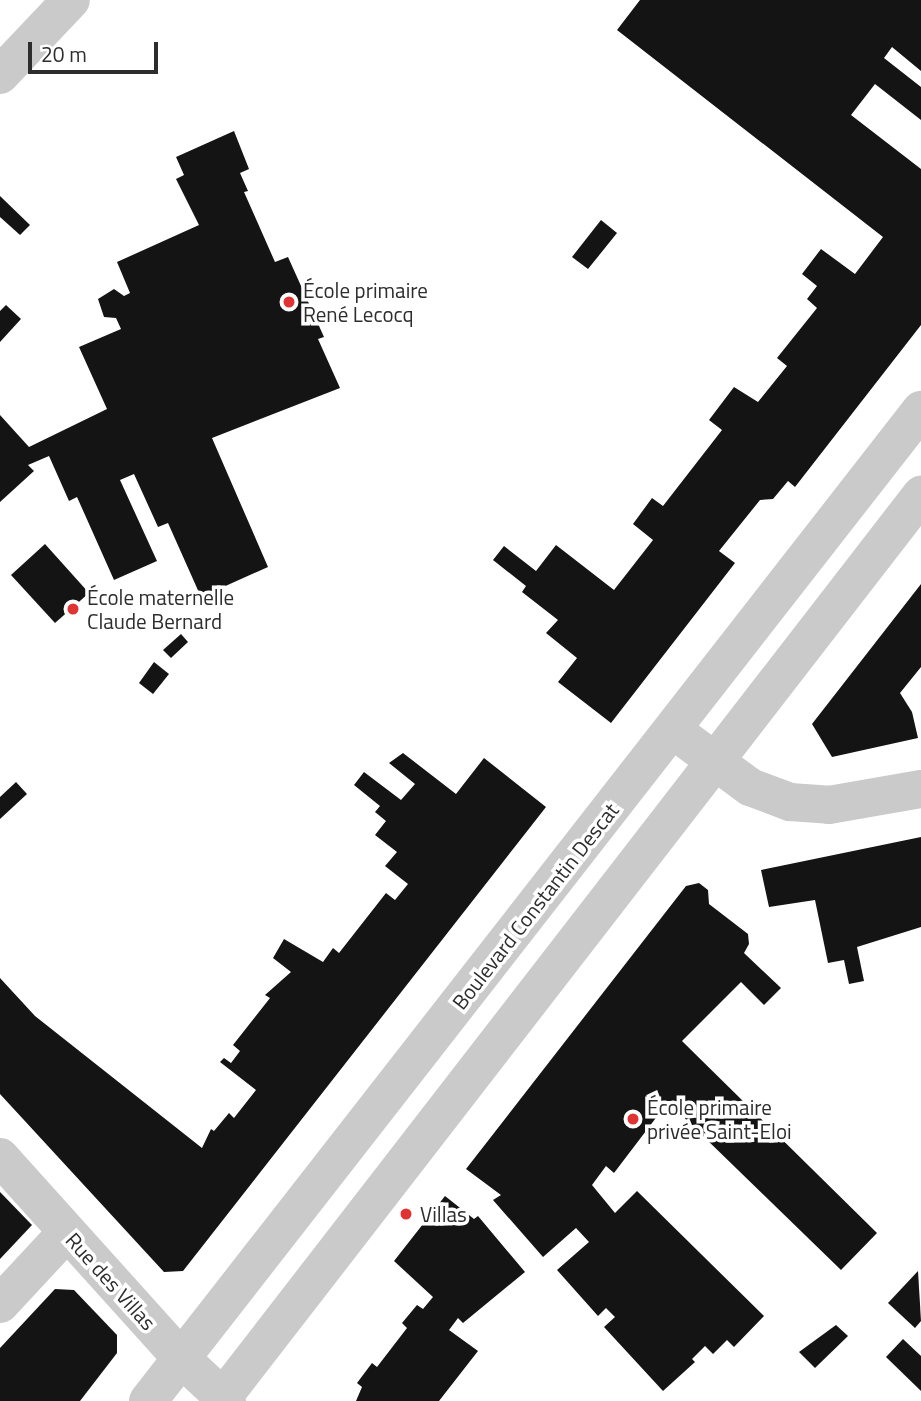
<!DOCTYPE html>
<html>
<head>
<meta charset="utf-8">
<style>
  body { margin:0 }
  #map { position:relative; width:921px; height:1401px; overflow:hidden; background:#fff; font-family:"Titillium Web",sans-serif }
  div>[style] { position:absolute }
  [style*='--x'] { left:calc(var(--x)*1px); top:calc(var(--y)*1px); width:calc(var(--w)*1px); rotate:calc(var(--a)*1deg) }
  .building>* { inset:0; background:#141414 }
  .minor>* { height:38px; margin:-19px; padding:0 19px; transform-origin:19px; border-radius:19px; background:#cacaca }
  .tertiary>* { height:38px; margin:-19px; padding:0 19px; transform-origin:19px; border-radius:19px; background:#cacaca }
  .dots>* { width:19px; height:19px; translate:-50% -50%; box-sizing:border-box; border:4px solid #fff; border-radius:50% }
  span { translate:-50% -50%; white-space:nowrap; text-align:center; line-height:1.15; -webkit-text-stroke:7px #fff; paint-order:stroke }
  .poi-label { font-size:21px; color:#2d2d2d }
  .left { translate:0 -50%; text-align:left }
  .street-label { font-size:21px; color:#2d2d2d }
  .scale { position:absolute; left:28px; top:42px; width:130px; height:32px; box-sizing:border-box; border:4px solid #2d2d2d; border-top:0; padding-left:9px; font-size:21px; line-height:24px; white-space:nowrap; color:#2d2d2d; -webkit-text-stroke:5px #fff; paint-order:stroke }
</style>
</head>
<body>
<div id="map">
  <div class="building">
    <div style="clip-path:polygon(640px 0,921px 0,921px 71px,892px 47px,884px 58px,921px 87px,921px 120px,875px 84px,851px 115px,921px 169px,921px 325px,795px 487px,788px 481px,773px 499px,760px 500px,719px 551px,735px 563px,611px 723px,558px 682px,577px 658px,546px 633px,558px 620px,522px 592px,526px 586px,493px 560px,504px 546px,536px 571px,556px 545px,614px 590px,653px 540px,633px 524px,652px 498px,663px 506px,722px 430px,709px 420px,734px 387px,758px 402px,787px 366px,777px 358px,817px 308px,807px 299px,817px 286px,802px 274px,821px 249px,855px 274px,883px 237px,617px 30px)"></div>
    <div style="clip-path:polygon(234px 131px,249px 169px,240px 173px,248px 191px,244px 192px,275px 262px,288px 257px,324px 337px,318px 339px,340px 388px,212px 438px,268px 567px,201px 597px,168px 523px,158px 527px,134px 474px,120px 480px,157px 561px,114px 580px,77px 497px,69px 501px,49px 456px,28px 465px,34px 471px,0 502px,0 415px,29px 447px,107px 409px,79px 347px,121px 329px,116px 318px,104px 317px,98px 299px,114px 289px,124px 296px,130px 293px,117px 262px,199px 225px,176px 179px,184px 175px,176px 157px)"></div>
    <div style="clip-path:polygon(0 196px,30px 225px,20px 235px,0 217px)"></div>
    <div style="clip-path:polygon(601px 220px,617px 233px,588px 269px,572px 257px)"></div>
    <div style="clip-path:polygon(6px 305px,21px 319px,0 342px,0 311px)"></div>
    <div style="clip-path:polygon(45px 544px,89px 593px,55px 623px,11px 575px)"></div>
    <div style="clip-path:polygon(921px 584px,921px 667px,900px 693px,912px 712px,918px 738px,832px 757px,812px 724px)"></div>
    <div style="clip-path:polygon(181px 634px,188px 642px,171px 658px,163px 650px)"></div>
    <div style="clip-path:polygon(154px 662px,169px 674px,153px 694px,139px 683px)"></div>
    <div style="clip-path:polygon(403px 753px,456px 794px,484px 758px,546px 807px,183px 1271px,164px 1272px,0 1094px,0 978px,35px 1016px,202px 1148px,211px 1129px,214px 1131px,229px 1113px,234px 1118px,256px 1090px,220px 1062px,224px 1058px,231px 1063px,240px 1051px,233px 1045px,270px 998px,265px 995px,291px 972px,273px 958px,284px 939px,323px 962px,333px 948px,339px 953px,386px 893px,395px 900px,408px 884px,385px 866px,397px 852px,375px 835px,386px 821px,375px 812px,380px 806px,354px 785px,364px 772px,401px 800px,415px 784px,389px 763px)"></div>
    <div style="clip-path:polygon(16px 782px,27px 794px,0 819px,0 797px)"></div>
    <div style="clip-path:polygon(921px 837px,921px 927px,857px 947px,864px 981px,849px 984px,844px 960px,828px 963px,815px 900px,769px 907px,761px 870px)"></div>
    <div style="clip-path:polygon(699px 883px,708px 890px,709px 904px,748px 934px,749px 944px,744px 953px,781px 988px,764px 1005px,741px 982px,682px 1041px,877px 1233px,841px 1270px,668px 1102px,614px 1173px,606px 1166px,592px 1185px,615px 1213px,637px 1191px,764px 1316px,734px 1347px,727px 1340px,713px 1354px,705px 1346px,692px 1359px,695px 1362px,663px 1391px,604px 1327px,615px 1317px,606px 1308px,598px 1316px,557px 1270px,589px 1242px,576px 1228px,543px 1257px,493px 1200px,501px 1195px,466px 1169px,686px 886px)"></div>
    <div style="clip-path:polygon(0 1192px,32px 1225px,0 1259px)"></div>
    <div style="clip-path:polygon(445px 1196px,474px 1219px,478px 1216px,525px 1272px,463px 1323px,458px 1318px,449px 1330px,478px 1351px,439px 1401px,356px 1401px,362px 1387px,357px 1383px,372px 1363px,377px 1367px,407px 1328px,402px 1323px,417px 1305px,423px 1309px,433px 1297px,394px 1261px)"></div>
    <div style="clip-path:polygon(918px 1271px,921px 1321px,915px 1328px,888px 1303px)"></div>
    <div style="clip-path:polygon(55px 1289px,74px 1290px,117px 1335px,117px 1353px,80px 1401px,0 1401px,0 1348px)"></div>
    <div style="clip-path:polygon(836px 1325px,848px 1336px,815px 1368px,799px 1352px)"></div>
    <div style="clip-path:polygon(903px 1339px,921px 1356px,921px 1391px,886px 1357px)"></div>
  </div>
  <div class="minor">
    <div style="--x:0;--y:75;--w:103;--a:-46.6"></div>
    <div style="--x:673;--y:730;--w:96;--a:36.5"></div>
    <div style="--x:750;--y:787;--w:43;--a:20.6"></div>
    <div style="--x:790;--y:802;--w:39;--a:4"></div>
    <div style="--x:829;--y:805;--w:93;--a:-9.9"></div>
    <div style="--x:0;--y:1157;--w:270;--a:48"></div>
    <div style="--x:181;--y:1358;--w:63;--a:43.1"></div>
    <div style="--x:0;--y:1304;--w:98;--a:-47.1"></div>
  </div>
  <div class="tertiary">
    <div style="--x:148;--y:1401;--w:1257;--a:-52.05"></div>
    <div style="--x:220;--y:1401;--w:1146;--a:-52.27"></div>
  </div>
  <div class="dots">
    <div style="left:289px;top:302px;background:#e03434"></div>
    <div style="left:73px;top:609px;background:#e03434"></div>
    <div style="left:633px;top:1119px;background:#e03434"></div>
    <div style="left:406px;top:1214px;background:#e03434"></div>
  </div>
  <div class="poi-label">
    <span class="left" style="left:303px;top:302px">École primaire<br>René Lecocq</span>
    <span class="left" style="left:87px;top:609px">École maternelle<br>Claude Bernard</span>
    <span class="left" style="left:647px;top:1119px">École primaire<br>privée Saint-Eloi</span>
    <span class="left" style="left:420px;top:1214px">Villas</span>
  </div>
  <div class="street-label">
    <span style="left:535px;top:906px;rotate:-52deg">Boulevard Constantin Descat</span>
    <span style="left:111px;top:1281px;rotate:48deg">Rue des Villas</span>
  </div>
  <div class="scale">20 m</div>
</div>
</body>
</html>
